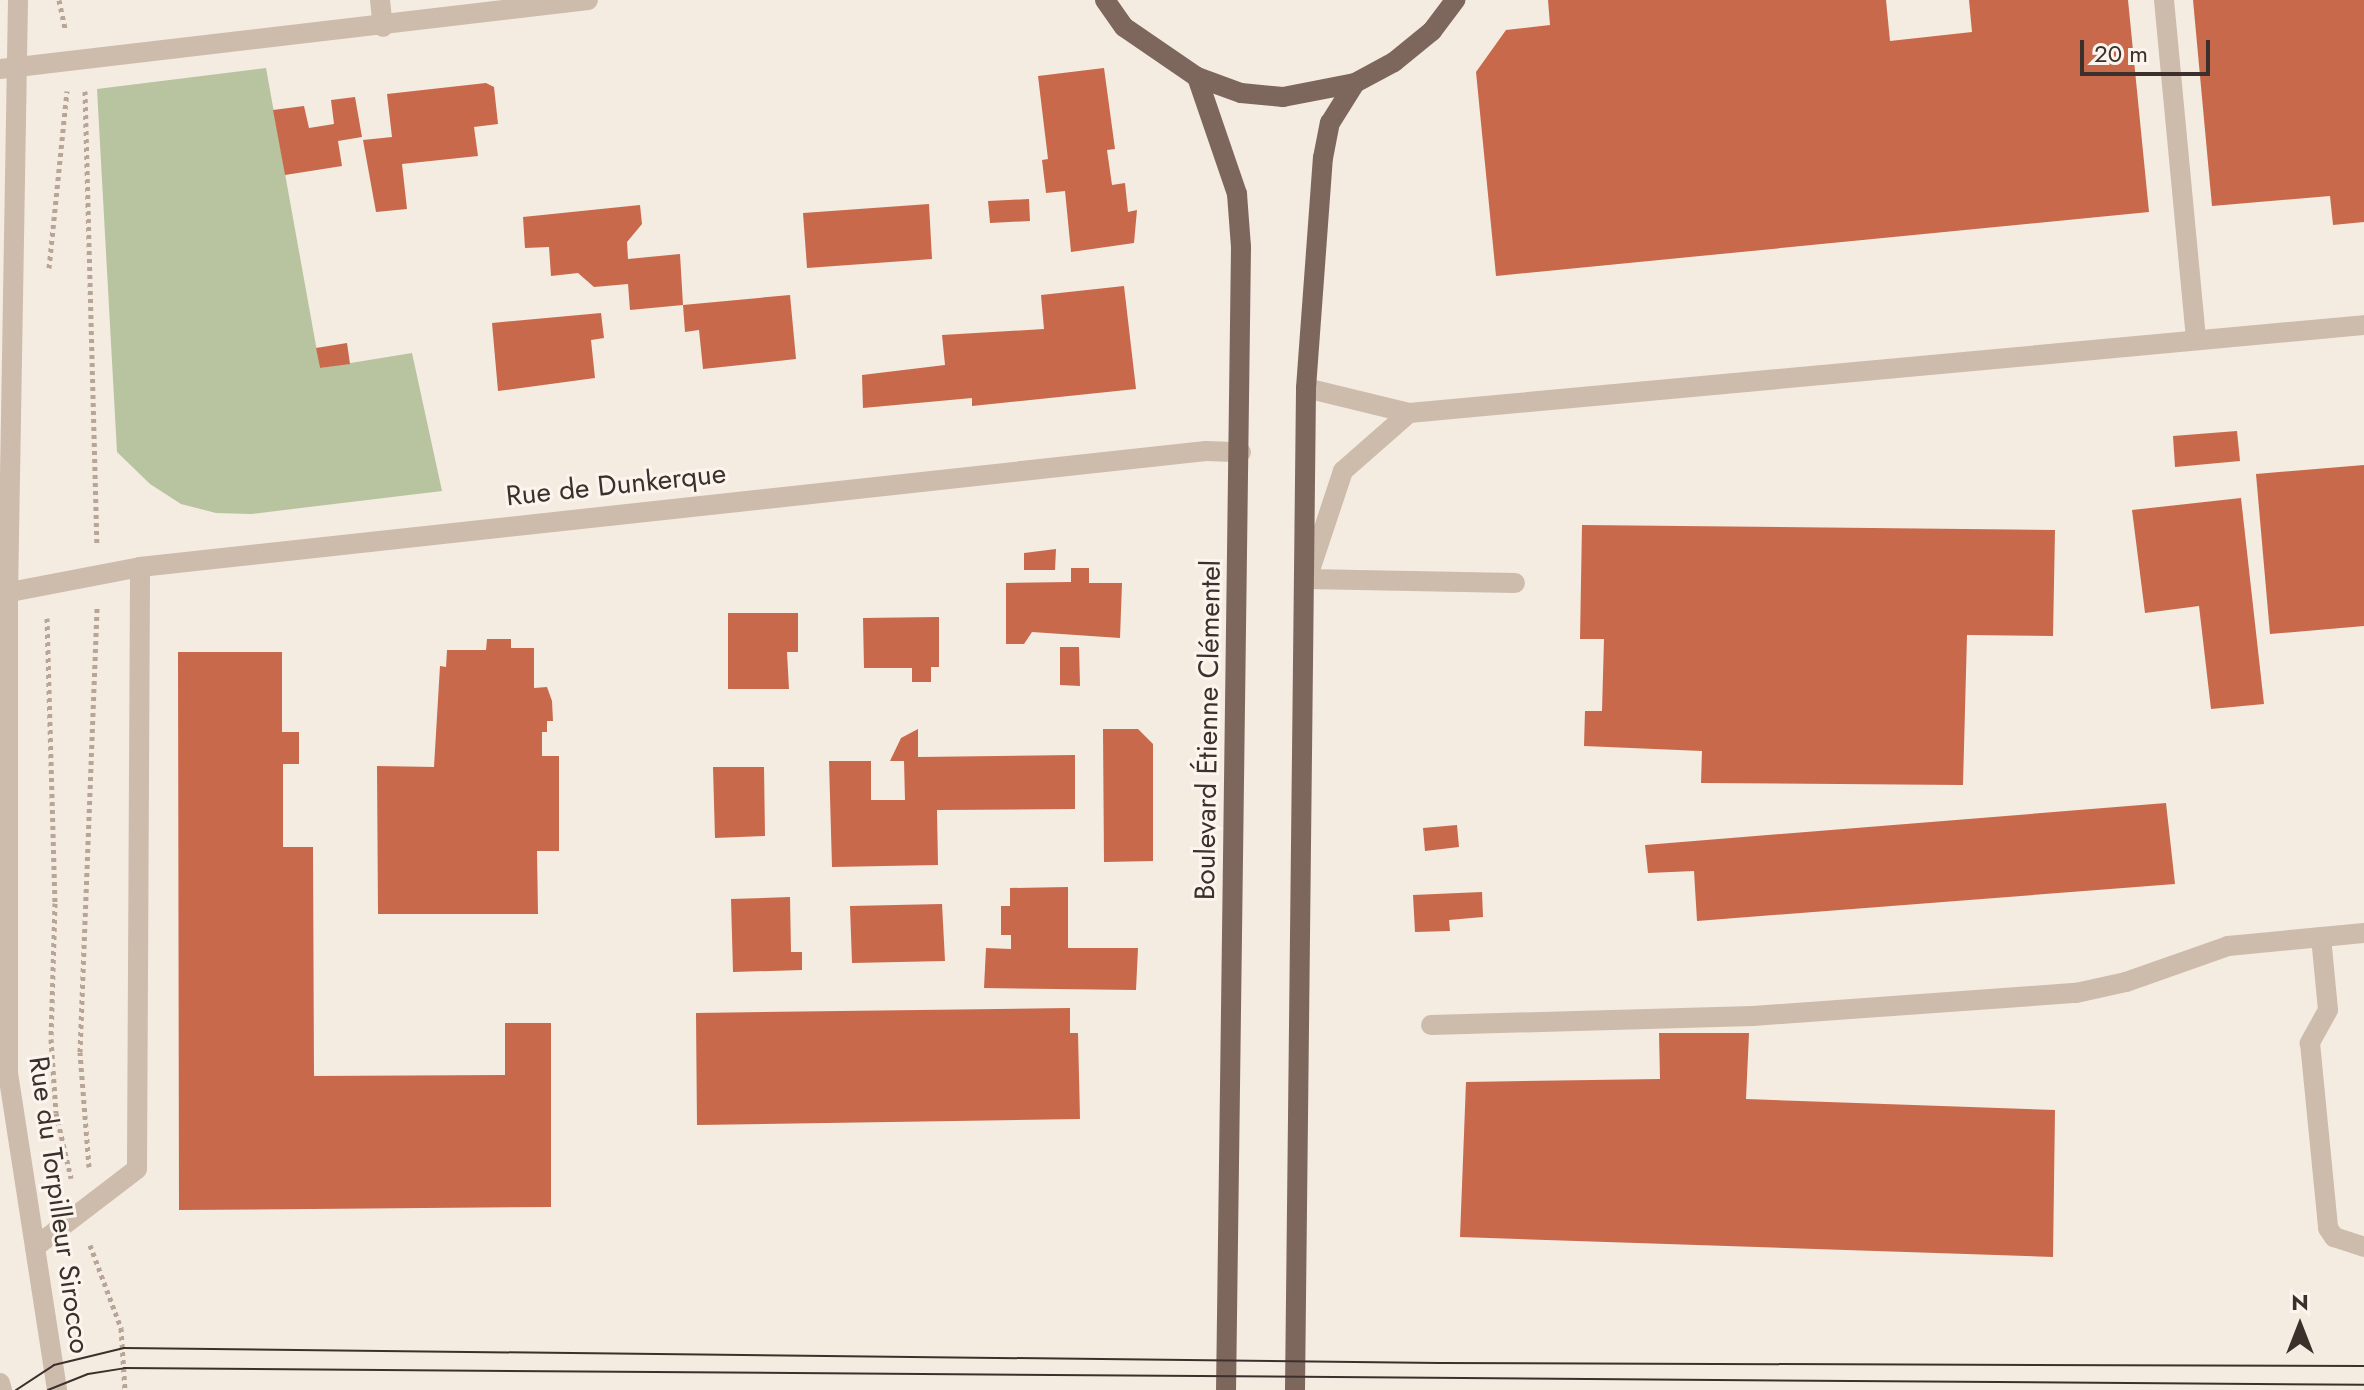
<!DOCTYPE html>
<html>
<head>
<meta charset="utf-8">
<style>
  body { margin:0 }
  #map { position:relative; width:2364px; height:1390px; overflow:hidden; background:#f4ebe1; font-family:Jost,sans-serif }
  div>[style] { position:absolute }
  [style*='--x'] { left:calc(var(--x)*1px); top:calc(var(--y)*1px); width:calc(var(--w)*1px); rotate:calc(var(--a)*1deg) }
  .green>* { inset:0; background:#b8c4a0 }
  .building>* { inset:0; background:#c8694b }
  .path>* { height:5px; margin-top:-2.5px; transform-origin:0; background:repeating-linear-gradient(90deg,#b9a596 0 4px,transparent 0 8px) }
  .service>* { height:20px; margin:-10px; padding:0 10px; transform-origin:10px; border-radius:10px; background:#cdbbac }
  .minor>* { height:20px; margin:-10px; padding:0 10px; transform-origin:10px; border-radius:10px; background:#cdbbac }
  .tertiary>* { height:20px; margin:-10px; padding:0 10px; transform-origin:10px; border-radius:10px; background:#cdbbac }
  .primary>* { height:20px; margin:-10px; padding:0 10px; transform-origin:10px; border-radius:10px; background:#7d675c }
  .tram>* { height:2px; margin:-1px; padding:0 1px; transform-origin:1px; border-radius:1px; background:#3b302b }
  span { translate:-50% -50%; white-space:nowrap; text-align:center; line-height:1.15; -webkit-text-stroke:6px #fbf5ee; paint-order:stroke }
  .street-label { font-size:28px; color:#3b302b }
  .north { position:absolute; left:2260px; top:1286px; width:80px; height:80px; -webkit-text-stroke:6px #fbf5ee; paint-order:stroke; rotate:0deg; font-size:22px; font-weight:700; line-height:32px; text-align:center; color:#3b302b }
  .north::after { content:''; display:block; margin:auto; width:28px; height:36px; background:#3b302b; clip-path:polygon(50% 0,100% 100%,50% 72%,0 100%) }
  .scale { position:absolute; left:2080px; top:40px; width:130px; height:36px; box-sizing:border-box; border:4px solid #3b302b; border-top:0; padding-left:10px; font-size:24px; line-height:28px; white-space:nowrap; color:#3b302b; -webkit-text-stroke:6px #fbf5ee; paint-order:stroke }
</style>
</head>
<body>
<div id="map">
  <div class="green">
    <div style="clip-path:polygon(266px 68px,320px 368px,412px 353px,442px 491px,251px 514px,216px 513px,181px 504px,150px 484px,117px 452px,97px 89px)"></div>
  </div>
  <div class="building">
    <div style="clip-path:polygon(1548px 0,1886px 0,1890px 41px,1972px 32px,1969px 0,2128px 0,2149px 212px,1496px 276px,1476px 72px,1506px 30px,1550px 25px)"></div>
    <div style="clip-path:polygon(2193px 0,2364px 0,2364px 222px,2333px 225px,2330px 196px,2212px 206px)"></div>
    <div style="clip-path:polygon(1104px 68px,1115px 149px,1107px 150px,1112px 185px,1125px 183px,1128px 212px,1137px 210px,1134px 243px,1071px 252px,1065px 191px,1046px 193px,1042px 160px,1048px 159px,1038px 76px)"></div>
    <div style="clip-path:polygon(486px 83px,494px 87px,498px 124px,474px 127px,478px 156px,402px 164px,407px 209px,376px 212px,363px 140px,392px 137px,387px 94px)"></div>
    <div style="clip-path:polygon(355px 97px,362px 137px,338px 141px,342px 166px,285px 175px,273px 110px,304px 106px,309px 128px,334px 124px,331px 100px)"></div>
    <div style="clip-path:polygon(1029px 199px,1030px 221px,990px 223px,988px 201px)"></div>
    <div style="clip-path:polygon(929px 204px,932px 259px,807px 268px,803px 213px)"></div>
    <div style="clip-path:polygon(640px 205px,642px 224px,627px 242px,628px 259px,680px 254px,683px 305px,630px 310px,628px 284px,594px 287px,578px 273px,551px 276px,549px 247px,525px 248px,523px 217px)"></div>
    <div style="clip-path:polygon(1124px 286px,1136px 389px,972px 406px,972px 398px,863px 408px,862px 375px,945px 365px,942px 335px,1044px 329px,1041px 295px)"></div>
    <div style="clip-path:polygon(790px 295px,796px 359px,703px 369px,699px 330px,685px 332px,683px 305px)"></div>
    <div style="clip-path:polygon(601px 313px,604px 338px,591px 340px,595px 378px,498px 391px,492px 323px)"></div>
    <div style="clip-path:polygon(347px 343px,350px 364px,320px 368px,316px 348px)"></div>
    <div style="clip-path:polygon(2237px 431px,2240px 461px,2175px 467px,2173px 436px)"></div>
    <div style="clip-path:polygon(2364px 465px,2364px 626px,2270px 634px,2256px 474px)"></div>
    <div style="clip-path:polygon(2241px 498px,2264px 704px,2211px 709px,2199px 606px,2145px 613px,2132px 510px)"></div>
    <div style="clip-path:polygon(1582px 525px,2055px 530px,2053px 636px,1967px 635px,1963px 785px,1701px 783px,1702px 751px,1584px 746px,1585px 711px,1602px 711px,1604px 639px,1580px 639px)"></div>
    <div style="clip-path:polygon(1056px 549px,1055px 570px,1024px 570px,1024px 553px)"></div>
    <div style="clip-path:polygon(1071px 568px,1089px 568px,1089px 583px,1122px 583px,1120px 638px,1032px 632px,1024px 644px,1006px 644px,1006px 583px,1071px 582px)"></div>
    <div style="clip-path:polygon(728px 613px,798px 613px,798px 652px,787px 652px,789px 689px,728px 689px)"></div>
    <div style="clip-path:polygon(939px 617px,939px 667px,931px 667px,931px 682px,912px 682px,912px 668px,864px 668px,863px 618px)"></div>
    <div style="clip-path:polygon(487px 639px,511px 639px,511px 648px,534px 648px,534px 688px,547px 687px,552px 701px,553px 721px,547px 721px,547px 732px,542px 732px,542px 756px,559px 756px,559px 851px,537px 851px,538px 914px,378px 914px,377px 766px,434px 767px,440px 666px,446px 667px,447px 650px,486px 650px)"></div>
    <div style="clip-path:polygon(1060px 647px,1079px 647px,1080px 686px,1060px 685px)"></div>
    <div style="clip-path:polygon(178px 652px,282px 652px,282px 732px,299px 732px,299px 764px,283px 764px,283px 847px,313px 847px,314px 1076px,505px 1075px,505px 1023px,551px 1023px,551px 1207px,179px 1210px)"></div>
    <div style="clip-path:polygon(918px 729px,918px 757px,1075px 755px,1075px 809px,937px 810px,938px 865px,832px 867px,829px 761px,871px 761px,871px 800px,905px 800px,904px 761px,890px 761px,901px 738px)"></div>
    <div style="clip-path:polygon(1103px 729px,1138px 729px,1153px 744px,1153px 861px,1104px 862px)"></div>
    <div style="clip-path:polygon(713px 767px,764px 767px,765px 836px,715px 838px)"></div>
    <div style="clip-path:polygon(2166px 803px,2175px 884px,1697px 921px,1694px 871px,1648px 873px,1645px 845px)"></div>
    <div style="clip-path:polygon(1457px 825px,1459px 847px,1425px 851px,1423px 828px)"></div>
    <div style="clip-path:polygon(1068px 887px,1068px 948px,1138px 948px,1136px 990px,984px 988px,986px 948px,1011px 949px,1011px 935px,1001px 935px,1001px 906px,1010px 906px,1010px 888px)"></div>
    <div style="clip-path:polygon(1482px 892px,1483px 917px,1449px 920px,1450px 931px,1415px 932px,1413px 895px)"></div>
    <div style="clip-path:polygon(790px 897px,791px 952px,802px 952px,802px 970px,733px 972px,731px 899px)"></div>
    <div style="clip-path:polygon(942px 904px,945px 961px,852px 963px,850px 906px)"></div>
    <div style="clip-path:polygon(1070px 1008px,1070px 1033px,1078px 1033px,1080px 1119px,697px 1125px,696px 1013px)"></div>
    <div style="clip-path:polygon(1659px 1033px,1749px 1033px,1746px 1099px,2055px 1110px,2053px 1257px,1460px 1237px,1466px 1082px,1660px 1079px)"></div>
  </div>
  <div class="path">
    <div style="--x:59;--y:0;--w:30;--a:78"></div>
    <div style="--x:85;--y:91;--w:453;--a:88.5"></div>
    <div style="--x:49;--y:268;--w:178;--a:-84.2"></div>
    <div style="--x:47;--y:618;--w:285;--a:88.4"></div>
    <div style="--x:55;--y:903;--w:136;--a:91.7"></div>
    <div style="--x:51;--y:1039;--w:74;--a:86.1"></div>
    <div style="--x:56;--y:1113;--w:67;--a:77"></div>
    <div style="--x:89;--y:1167;--w:115;--a:-94.5"></div>
    <div style="--x:80;--y:1052;--w:446;--a:-87.8"></div>
    <div style="--x:90;--y:1245;--w:89;--a:69.5"></div>
    <div style="--x:121;--y:1328;--w:62;--a:86.3"></div>
  </div>
  <div class="service">
    <div style="--x:2164;--y:0;--w:340;--a:84.6"></div>
    <div style="--x:1306;--y:388;--w:106;--a:13.6"></div>
    <div style="--x:1409;--y:413;--w:959;--a:-5.26"></div>
    <div style="--x:1409;--y:413;--w:88;--a:138.7"></div>
    <div style="--x:1343;--y:471;--w:114;--a:108.4"></div>
    <div style="--x:1307;--y:579;--w:208;--a:1.1"></div>
    <div style="--x:2321;--y:937;--w:73;--a:84.5"></div>
    <div style="--x:2328;--y:1010;--w:38;--a:119"></div>
    <div style="--x:2310;--y:1043;--w:186;--a:84.4"></div>
    <div style="--x:2328;--y:1228;--w:11;--a:56"></div>
    <div style="--x:2334;--y:1237;--w:32;--a:18"></div>
    <div style="--x:1431;--y:1025;--w:322;--a:-1.6"></div>
    <div style="--x:1753;--y:1016;--w:324;--a:-4.1"></div>
    <div style="--x:2076;--y:993;--w:51;--a:-12.4"></div>
    <div style="--x:2126;--y:982;--w:108;--a:-19.4"></div>
    <div style="--x:35;--y:1247;--w:128;--a:-37.4"></div>
    <div style="--x:137;--y:1169;--w:602;--a:-89.71"></div>
  </div>
  <div class="minor">
    <div style="--x:380;--y:0;--w:27;--a:84"></div>
    <div style="--x:0;--y:69;--w:592;--a:-6.69"></div>
    <div style="--x:0;--y:594;--w:143;--a:-10.9"></div>
    <div style="--x:140;--y:567;--w:1072;--a:-6.21"></div>
    <div style="--x:1206;--y:451;--w:35;--a:2"></div>
    <div style="--x:2228;--y:946;--w:137;--a:-5.5"></div>
  </div>
  <div class="tertiary">
    <div style="--x:18;--y:0;--w:594;--a:90.96"></div>
    <div style="--x:8;--y:594;--w:479;--a:90"></div>
    <div style="--x:8;--y:1073;--w:321;--a:81.2"></div>
    <div style="--x:0;--y:1383;--w:7;--a:74"></div>
  </div>
  <div class="primary">
    <div style="--x:1105;--y:0;--w:33;--a:55"></div>
    <div style="--x:1124;--y:27;--w:88;--a:34.4"></div>
    <div style="--x:1197;--y:77;--w:47;--a:20"></div>
    <div style="--x:1241;--y:93;--w:42;--a:5.4"></div>
    <div style="--x:1283;--y:97;--w:73;--a:-11"></div>
    <div style="--x:1355;--y:83;--w:44;--a:-28.3"></div>
    <div style="--x:1394;--y:62;--w:49;--a:-39.2"></div>
    <div style="--x:1432;--y:31;--w:39;--a:-53"></div>
    <div style="--x:1197;--y:77;--w:124;--a:71.1"></div>
    <div style="--x:1237;--y:194;--w:53;--a:85.7"></div>
    <div style="--x:1241;--y:247;--w:1143;--a:90.75"></div>
    <div style="--x:1295;--y:1390;--w:1002;--a:-89.37"></div>
    <div style="--x:1306;--y:388;--w:231;--a:-85.8"></div>
    <div style="--x:1323;--y:158;--w:36;--a:-79"></div>
    <div style="--x:1330;--y:123;--w:47;--a:-58"></div>
  </div>
  <div class="tram">
    <div style="--x:16;--y:1390;--w:45;--a:-33.3"></div>
    <div style="--x:54;--y:1365;--w:72;--a:-13.7"></div>
    <div style="--x:124;--y:1348;--w:1316;--a:0.65"></div>
    <div style="--x:1440;--y:1363;--w:924;--a:0.19"></div>
    <div style="--x:48;--y:1390;--w:43;--a:-21.8"></div>
    <div style="--x:88;--y:1374;--w:36;--a:-9"></div>
    <div style="--x:124;--y:1368;--w:2240;--a:0.43"></div>
  </div>
  <div class="street-label">
    <span style="left:616px;top:485px;rotate:-6deg">Rue de Dunkerque</span>
    <span style="left:1208px;top:730px;rotate:-89deg">Boulevard Étienne Clémentel</span>
    <span style="left:59px;top:1205px;rotate:82deg">Rue du Torpilleur Sirocco</span>
  </div>
  <div class="north">N</div>
  <div class="scale">20 m</div>
</div>
</body>
</html>
